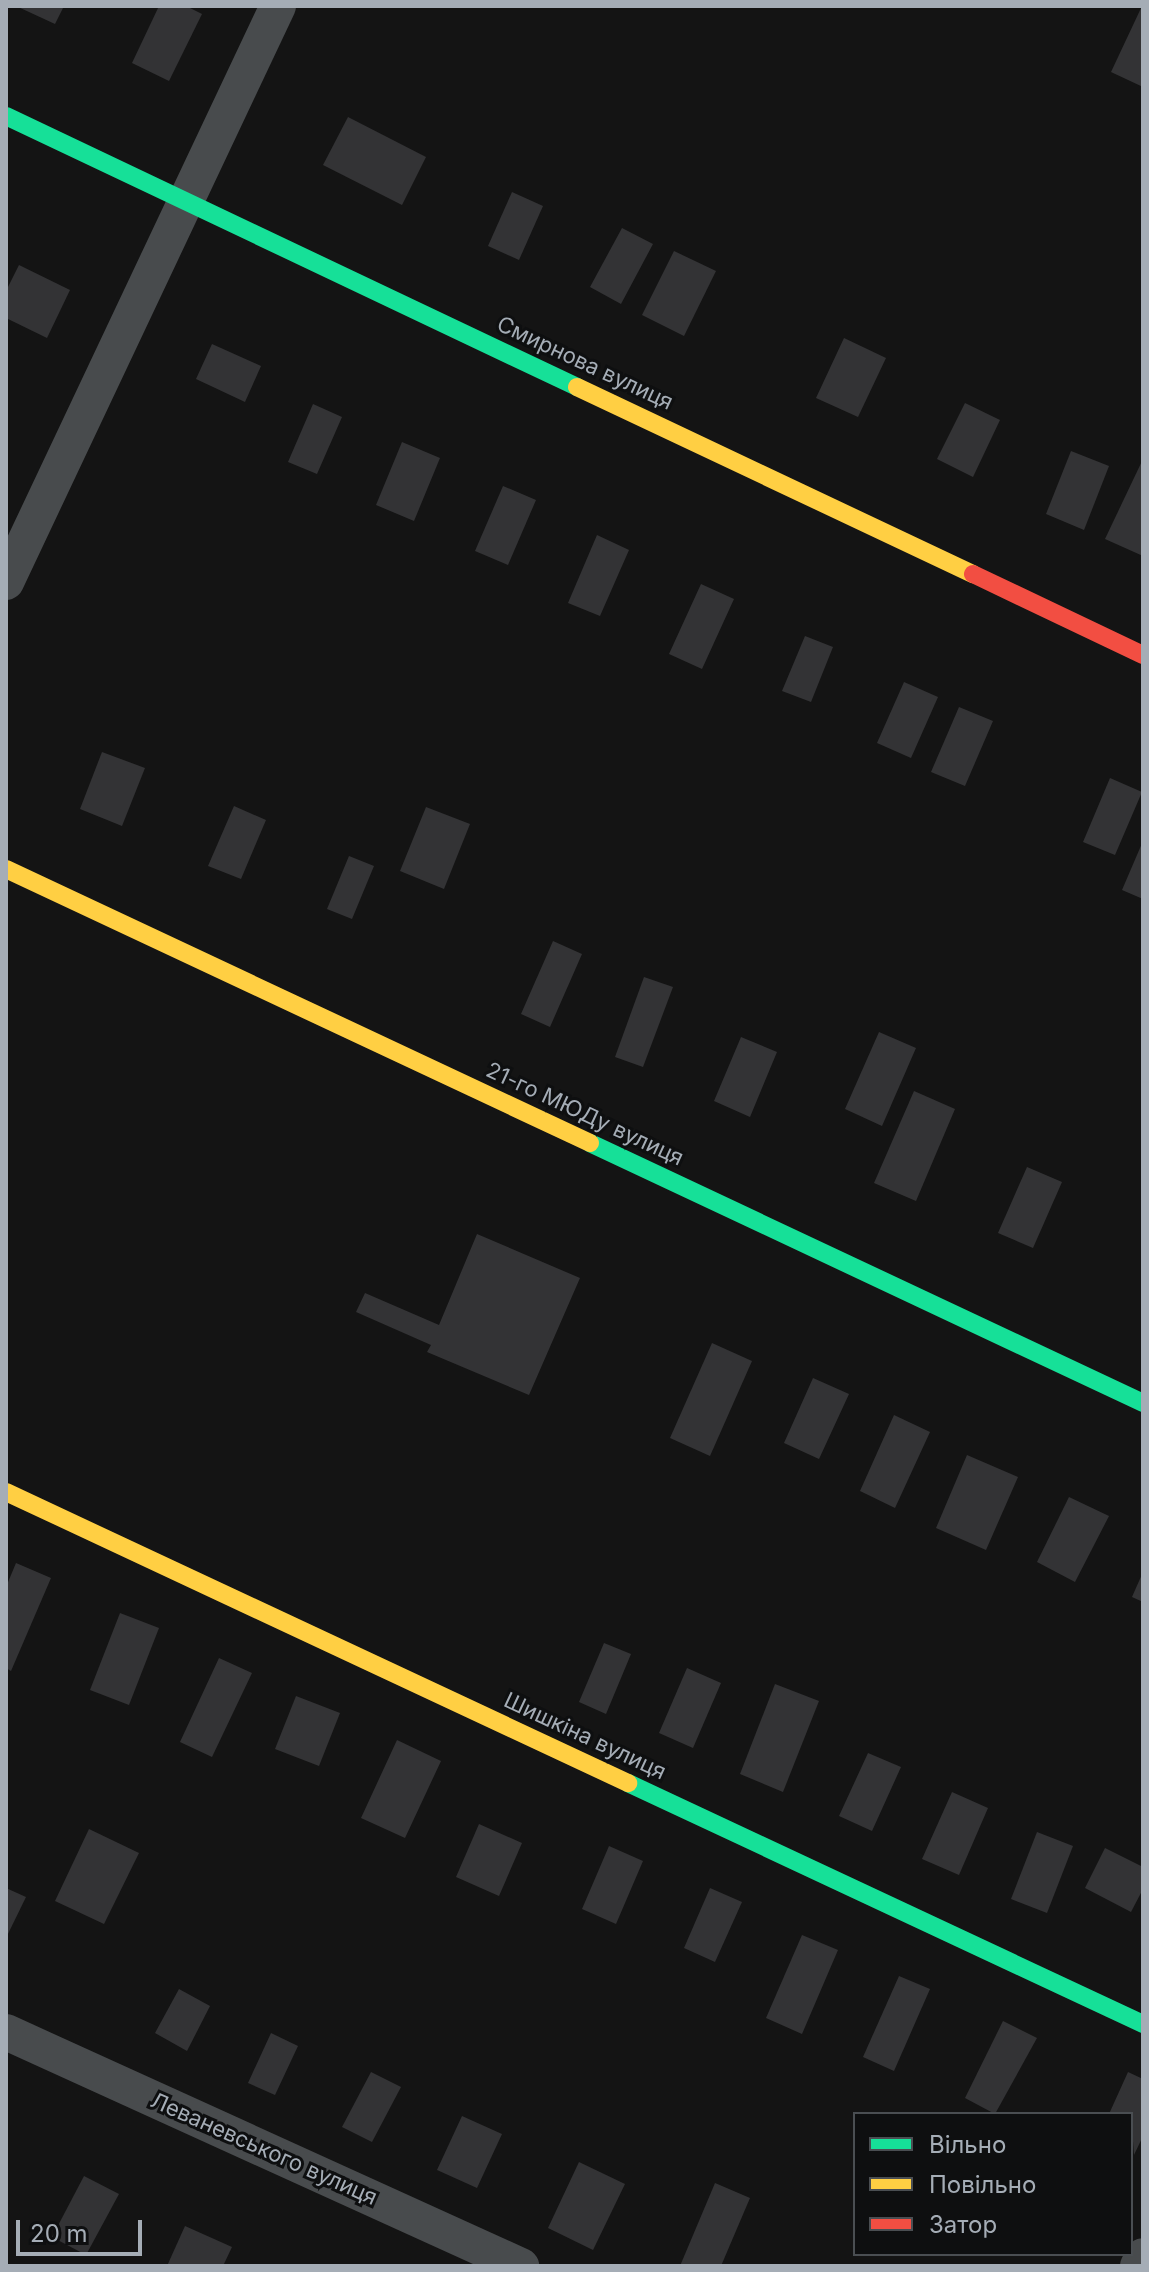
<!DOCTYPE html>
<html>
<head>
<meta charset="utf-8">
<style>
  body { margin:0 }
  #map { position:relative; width:1149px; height:2272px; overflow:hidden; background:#141414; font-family:Inter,sans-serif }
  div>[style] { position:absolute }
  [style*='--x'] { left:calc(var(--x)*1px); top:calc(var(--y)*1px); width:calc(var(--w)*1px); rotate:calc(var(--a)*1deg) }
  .building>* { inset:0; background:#333335 }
  .street>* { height:36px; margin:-18px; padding:0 18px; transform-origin:18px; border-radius:18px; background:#484b4d }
  .fast>* { height:18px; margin:-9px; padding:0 9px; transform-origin:9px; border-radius:9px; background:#16e098 }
  .slow>* { height:18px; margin:-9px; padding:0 9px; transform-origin:9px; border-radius:9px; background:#ffcf43 }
  .jam>* { height:18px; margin:-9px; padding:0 9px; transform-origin:9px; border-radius:9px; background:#f24e42 }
  span { translate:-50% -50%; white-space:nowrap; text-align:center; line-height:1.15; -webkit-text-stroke:6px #0e0f10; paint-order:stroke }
  .street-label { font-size:22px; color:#a5adb6 }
  .frame { position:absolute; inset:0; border:8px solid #a5adb6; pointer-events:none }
  .legend { position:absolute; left:853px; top:2112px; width:280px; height:144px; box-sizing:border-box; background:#0e0f10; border:2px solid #4a4e52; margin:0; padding:10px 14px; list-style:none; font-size:24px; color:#a5adb6 }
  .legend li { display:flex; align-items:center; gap:16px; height:40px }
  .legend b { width:40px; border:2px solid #4a4e52 }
  .scale { position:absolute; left:16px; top:2220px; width:126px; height:36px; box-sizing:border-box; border:4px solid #a5adb6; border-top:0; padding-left:10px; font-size:24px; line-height:28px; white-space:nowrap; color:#a5adb6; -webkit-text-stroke:6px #0e0f10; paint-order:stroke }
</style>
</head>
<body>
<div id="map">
  <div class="building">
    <div style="clip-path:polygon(16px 6px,64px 6px,55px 24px)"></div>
    <div style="clip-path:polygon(159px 6px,186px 6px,202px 14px,169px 81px,132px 63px)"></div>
    <div style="clip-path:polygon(1142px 6px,1143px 6px,1143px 87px,1111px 72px)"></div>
    <div style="clip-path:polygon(348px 117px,426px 157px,402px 205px,323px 165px)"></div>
    <div style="clip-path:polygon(512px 192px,543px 206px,519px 260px,488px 246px)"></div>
    <div style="clip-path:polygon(622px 228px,653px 244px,621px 304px,590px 287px)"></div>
    <div style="clip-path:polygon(674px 251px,716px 271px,684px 336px,642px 315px)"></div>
    <div style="clip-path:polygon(19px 265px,70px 290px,47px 338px,6px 318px,6px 291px)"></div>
    <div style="clip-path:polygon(844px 338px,886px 358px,858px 417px,816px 398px)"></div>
    <div style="clip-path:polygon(212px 344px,261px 366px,245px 402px,196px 379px)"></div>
    <div style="clip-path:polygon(965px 403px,1000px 420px,973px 477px,937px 459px)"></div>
    <div style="clip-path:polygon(313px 404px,342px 417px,317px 474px,288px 462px)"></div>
    <div style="clip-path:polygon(402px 442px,440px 458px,414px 521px,376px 505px)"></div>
    <div style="clip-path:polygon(1071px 451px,1109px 466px,1084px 530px,1046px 514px)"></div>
    <div style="clip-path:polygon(1143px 459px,1143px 556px,1105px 539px)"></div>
    <div style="clip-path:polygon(503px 486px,536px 500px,508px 565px,475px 551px)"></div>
    <div style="clip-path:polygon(597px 535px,629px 550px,600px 616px,568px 603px)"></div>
    <div style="clip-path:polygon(701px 584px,734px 599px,702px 669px,669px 654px)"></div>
    <div style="clip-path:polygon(805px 636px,833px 647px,811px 702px,782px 691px)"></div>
    <div style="clip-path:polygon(904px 682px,938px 697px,911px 758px,877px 743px)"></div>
    <div style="clip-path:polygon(959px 707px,993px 721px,965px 786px,931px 772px)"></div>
    <div style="clip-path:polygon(102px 752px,145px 768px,122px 826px,80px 809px)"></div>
    <div style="clip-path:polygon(1110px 778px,1142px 792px,1115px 855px,1083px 842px)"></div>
    <div style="clip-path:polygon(234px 806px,266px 820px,241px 879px,208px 866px)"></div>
    <div style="clip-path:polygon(426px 807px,470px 824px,444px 889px,400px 871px)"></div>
    <div style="clip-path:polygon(1143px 841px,1143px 899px,1122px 890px)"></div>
    <div style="clip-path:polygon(349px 856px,374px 866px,352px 919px,327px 909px)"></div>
    <div style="clip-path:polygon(553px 941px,582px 954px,550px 1027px,521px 1014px)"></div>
    <div style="clip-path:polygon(644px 977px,673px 987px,643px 1067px,615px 1057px)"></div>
    <div style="clip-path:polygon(879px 1032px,916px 1048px,882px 1126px,845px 1109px)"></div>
    <div style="clip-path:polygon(741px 1037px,777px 1052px,750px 1117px,714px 1101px)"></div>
    <div style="clip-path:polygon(914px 1091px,955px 1109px,916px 1201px,874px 1183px)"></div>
    <div style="clip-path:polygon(1027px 1167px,1062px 1182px,1033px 1248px,998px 1233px)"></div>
    <div style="clip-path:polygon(477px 1234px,580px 1278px,529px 1395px,427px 1352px,431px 1345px,356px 1312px,365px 1293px,439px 1325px)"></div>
    <div style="clip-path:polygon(712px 1343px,752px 1361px,710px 1456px,670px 1438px)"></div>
    <div style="clip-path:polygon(813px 1378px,849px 1394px,819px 1459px,784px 1443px)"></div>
    <div style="clip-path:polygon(894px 1415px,930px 1432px,895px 1508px,860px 1491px)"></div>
    <div style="clip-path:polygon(967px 1455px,1018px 1477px,986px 1550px,936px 1528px)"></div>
    <div style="clip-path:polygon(1069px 1497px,1109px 1516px,1075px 1582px,1037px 1562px)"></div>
    <div style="clip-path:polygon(16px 1563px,51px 1578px,11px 1671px,6px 1668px,6px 1587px)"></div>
    <div style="clip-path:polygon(1143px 1572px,1143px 1602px,1132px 1597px)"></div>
    <div style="clip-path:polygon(120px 1613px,159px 1628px,129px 1705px,90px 1690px)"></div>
    <div style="clip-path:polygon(604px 1643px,631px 1654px,606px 1714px,579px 1702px)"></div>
    <div style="clip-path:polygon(219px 1658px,252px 1673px,212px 1757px,180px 1742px)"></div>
    <div style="clip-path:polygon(687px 1668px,721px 1683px,693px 1748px,659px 1733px)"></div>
    <div style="clip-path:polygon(775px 1684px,819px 1701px,783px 1792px,740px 1774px)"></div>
    <div style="clip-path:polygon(296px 1696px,340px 1713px,319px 1766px,275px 1749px)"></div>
    <div style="clip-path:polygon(397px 1740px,441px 1761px,405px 1838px,361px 1818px)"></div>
    <div style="clip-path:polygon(868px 1753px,901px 1767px,872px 1831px,839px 1816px)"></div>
    <div style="clip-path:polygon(952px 1792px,988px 1808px,959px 1875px,922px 1859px)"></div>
    <div style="clip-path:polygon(479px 1824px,522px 1843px,499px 1896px,456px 1877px)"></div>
    <div style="clip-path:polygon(89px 1829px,139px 1853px,104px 1924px,55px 1901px)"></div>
    <div style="clip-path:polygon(1037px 1832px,1073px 1846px,1047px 1913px,1011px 1899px)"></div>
    <div style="clip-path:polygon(609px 1846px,643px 1861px,616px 1924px,582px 1909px)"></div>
    <div style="clip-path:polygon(1105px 1848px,1143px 1867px,1143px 1889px,1131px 1912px,1085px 1888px)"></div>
    <div style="clip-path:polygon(6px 1888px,26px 1897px,6px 1938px)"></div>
    <div style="clip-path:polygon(710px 1888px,742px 1902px,715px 1962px,684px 1948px)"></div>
    <div style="clip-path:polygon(802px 1935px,838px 1950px,802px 2034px,766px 2018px)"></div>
    <div style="clip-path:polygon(899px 1976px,930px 1989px,894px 2071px,863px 2057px)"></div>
    <div style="clip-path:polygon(179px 1989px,210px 2006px,187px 2051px,155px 2033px)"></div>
    <div style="clip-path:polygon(1003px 2021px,1037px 2038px,995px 2114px,965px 2098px)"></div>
    <div style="clip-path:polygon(271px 2033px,298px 2046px,275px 2095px,248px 2083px)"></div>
    <div style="clip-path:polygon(371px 2072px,401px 2087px,372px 2142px,342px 2127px)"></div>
    <div style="clip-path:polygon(1128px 2072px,1143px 2079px,1143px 2136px,1134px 2155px,1131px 2114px,1109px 2114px)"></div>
    <div style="clip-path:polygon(462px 2116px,502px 2134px,477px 2188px,437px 2170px)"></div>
    <div style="clip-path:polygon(579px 2162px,625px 2184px,593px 2250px,548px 2228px)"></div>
    <div style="clip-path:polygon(84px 2176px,119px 2194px,86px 2255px,52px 2237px)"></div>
    <div style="clip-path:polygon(715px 2183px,750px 2198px,721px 2266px,680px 2266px)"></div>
    <div style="clip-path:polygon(185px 2226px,232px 2247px,223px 2266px,167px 2266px)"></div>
  </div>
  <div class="street">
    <div style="--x:6;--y:582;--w:637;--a:-64.72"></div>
    <div style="--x:6;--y:2032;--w:566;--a:24.44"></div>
    <div style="--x:1138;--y:2266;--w:11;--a:-63"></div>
  </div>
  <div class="fast">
    <div style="--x:6;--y:116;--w:632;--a:25.39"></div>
    <div style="--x:590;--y:1143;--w:611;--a:25.18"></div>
    <div style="--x:628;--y:1783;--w:569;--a:25.08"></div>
  </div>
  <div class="slow">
    <div style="--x:577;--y:387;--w:438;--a:25.3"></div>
    <div style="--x:6;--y:869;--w:645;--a:25.13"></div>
    <div style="--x:6;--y:1492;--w:687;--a:25.07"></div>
  </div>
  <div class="jam">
    <div style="--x:973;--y:574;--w:188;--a:25.5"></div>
  </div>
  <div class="street-label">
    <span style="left:585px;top:363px;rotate:25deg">Смирнова вулиця</span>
    <span style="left:585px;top:1114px;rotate:25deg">21-го МЮДу вулиця</span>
    <span style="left:585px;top:1736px;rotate:25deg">Шишкіна вулиця</span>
    <span style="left:264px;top:2149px;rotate:24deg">Леваневського вулиця</span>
  </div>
  <div class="frame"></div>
  <ul class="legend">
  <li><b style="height:10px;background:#16e098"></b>Вільно</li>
  <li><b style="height:10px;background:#ffcf43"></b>Повільно</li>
  <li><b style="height:10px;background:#f24e42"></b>Затор</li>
  </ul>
  <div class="scale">20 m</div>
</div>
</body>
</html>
